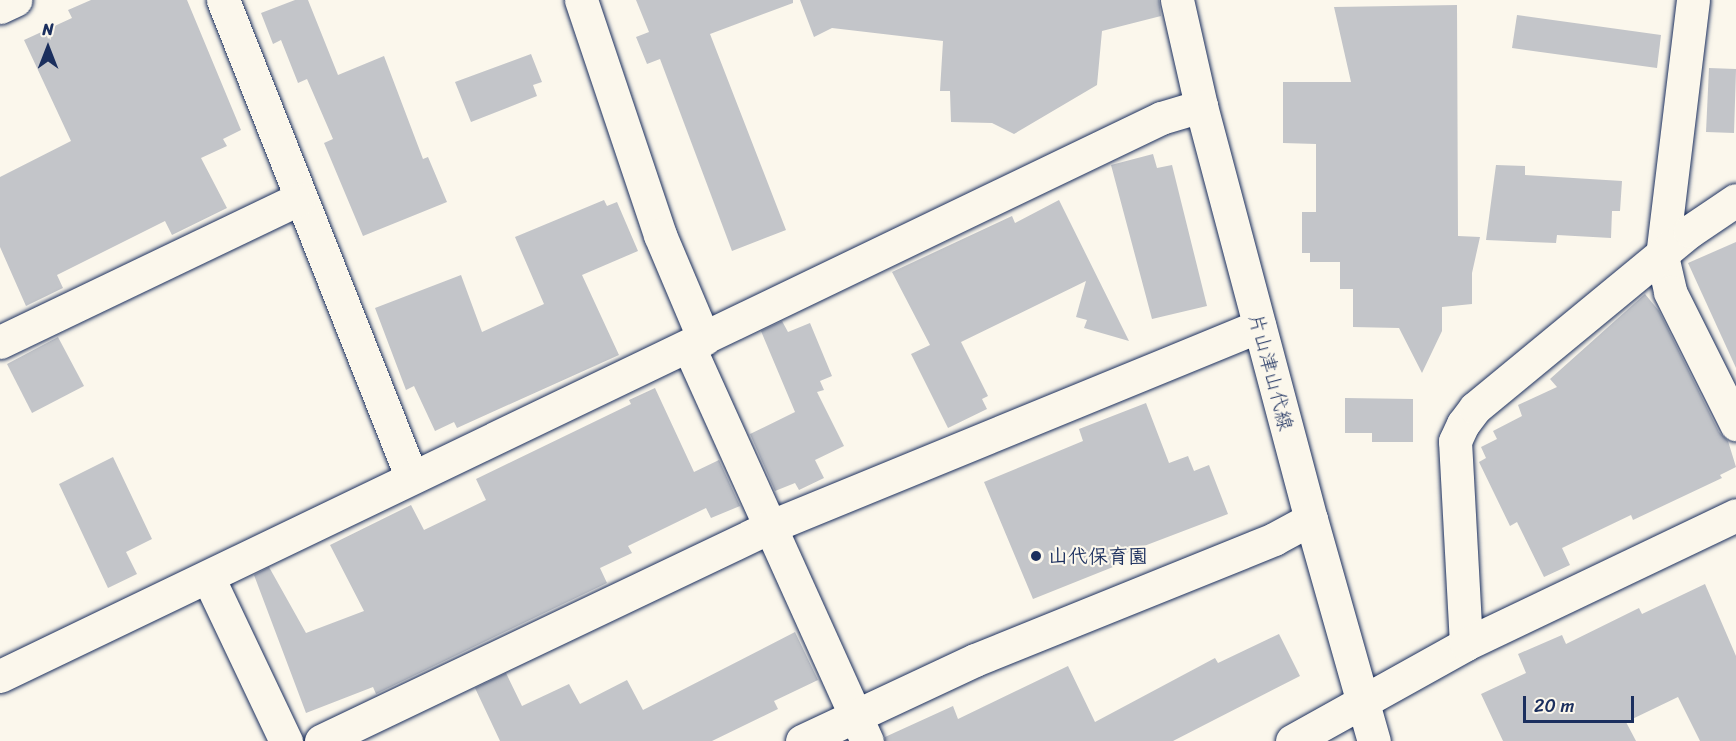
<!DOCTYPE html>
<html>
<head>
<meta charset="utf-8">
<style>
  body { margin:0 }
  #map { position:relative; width:1736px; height:741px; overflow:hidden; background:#fbf7ec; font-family:Sriracha,"Klee One",sans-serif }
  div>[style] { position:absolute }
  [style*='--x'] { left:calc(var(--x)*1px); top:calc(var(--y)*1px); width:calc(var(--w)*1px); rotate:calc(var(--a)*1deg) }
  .building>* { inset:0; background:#c3c5c9 }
  .roads { filter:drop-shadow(0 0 2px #1b2f5e) drop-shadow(0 0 2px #1b2f5e) }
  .minor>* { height:33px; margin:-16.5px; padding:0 16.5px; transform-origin:16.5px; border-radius:16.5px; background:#fbf7ec }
  .tertiary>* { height:33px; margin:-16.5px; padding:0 16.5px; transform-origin:16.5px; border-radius:16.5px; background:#fbf7ec }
  .secondary>* { height:33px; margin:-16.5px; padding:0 16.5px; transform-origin:16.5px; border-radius:16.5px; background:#fbf7ec }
  .dots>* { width:16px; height:16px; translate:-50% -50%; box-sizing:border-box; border:3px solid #fbf7ec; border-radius:50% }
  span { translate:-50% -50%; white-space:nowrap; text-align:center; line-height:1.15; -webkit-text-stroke:4.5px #fbf7ec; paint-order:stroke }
  .street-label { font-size:20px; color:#1b2f5e }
  .poi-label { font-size:20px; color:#1b2f5e; font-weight:700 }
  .left { translate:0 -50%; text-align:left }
  .north { position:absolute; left:18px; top:18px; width:60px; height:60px; -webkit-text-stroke:4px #fbf7ec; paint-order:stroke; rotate:0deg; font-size:16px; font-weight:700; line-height:24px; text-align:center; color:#1b2f5e }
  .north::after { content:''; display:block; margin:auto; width:21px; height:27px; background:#1b2f5e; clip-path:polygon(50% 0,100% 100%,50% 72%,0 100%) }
  .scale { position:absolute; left:1523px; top:696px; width:111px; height:27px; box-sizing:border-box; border:3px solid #1b2f5e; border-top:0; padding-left:8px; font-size:18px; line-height:21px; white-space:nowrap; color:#1b2f5e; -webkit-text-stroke:4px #fbf7ec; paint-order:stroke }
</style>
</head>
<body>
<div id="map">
  <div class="building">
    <div style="clip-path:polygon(91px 0,187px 0,241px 130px,223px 139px,227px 146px,201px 158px,227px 208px,172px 235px,165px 221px,57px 275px,63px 288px,26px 306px,0 247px,0 177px,71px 141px,24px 40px,72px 18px,68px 10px)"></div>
    <div style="clip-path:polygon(295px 0,308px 0,338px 75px,384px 56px,423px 159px,428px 157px,447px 202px,363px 236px,324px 143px,333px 139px,307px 79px,298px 83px,281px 40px,273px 44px,261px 13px)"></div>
    <div style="clip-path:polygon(636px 0,793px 0,793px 3px,710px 34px,786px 230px,732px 251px,660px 59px,647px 64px,636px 37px,649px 32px)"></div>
    <div style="clip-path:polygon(800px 0,1159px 0,1161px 16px,1102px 31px,1097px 85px,1014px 134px,992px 123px,951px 122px,950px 91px,940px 91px,943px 41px,832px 28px,814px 37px)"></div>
    <div style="clip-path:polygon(1457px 5px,1458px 236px,1480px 237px,1472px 273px,1472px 304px,1442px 307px,1442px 331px,1422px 373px,1399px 328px,1353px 327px,1353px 289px,1340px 289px,1340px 262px,1310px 262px,1310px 253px,1302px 253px,1302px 212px,1316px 212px,1316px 144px,1283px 143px,1283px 82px,1351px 82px,1334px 7px)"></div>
    <div style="clip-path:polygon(1517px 15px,1661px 35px,1657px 68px,1512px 48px)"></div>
    <div style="clip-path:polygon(531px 54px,542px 82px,533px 85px,537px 96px,471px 122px,455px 82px)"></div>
    <div style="clip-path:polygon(1709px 68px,1736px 69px,1734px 133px,1706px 132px)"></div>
    <div style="clip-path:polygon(1153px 154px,1157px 168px,1172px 165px,1207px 306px,1152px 319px,1111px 165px)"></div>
    <div style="clip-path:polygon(1496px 165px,1525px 166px,1525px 175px,1622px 181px,1620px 211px,1612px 211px,1611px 238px,1557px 235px,1556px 243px,1486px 240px)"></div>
    <div style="clip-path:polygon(604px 200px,607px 206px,617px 202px,638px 251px,582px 275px,619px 355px,457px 428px,454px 422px,435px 431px,414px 386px,406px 390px,375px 308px,461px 275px,482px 332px,544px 304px,515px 237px)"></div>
    <div style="clip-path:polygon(1059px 200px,1129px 341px,1084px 328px,1087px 320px,1076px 317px,1086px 281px,961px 342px,988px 396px,982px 399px,987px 409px,948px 428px,911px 354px,930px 345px,892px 272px,1012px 216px,1015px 223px)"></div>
    <div style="clip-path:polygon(1736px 242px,1736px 368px,1688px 263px)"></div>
    <div style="clip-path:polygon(1645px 294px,1659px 311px,1719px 432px,1728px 441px,1736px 467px,1720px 475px,1722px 478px,1633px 520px,1631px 515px,1562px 548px,1570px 565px,1544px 577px,1517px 522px,1510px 526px,1479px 462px,1486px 458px,1481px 447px,1497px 439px,1493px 431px,1522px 416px,1518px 405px,1557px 387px,1550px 379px)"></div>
    <div style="clip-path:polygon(782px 321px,788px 332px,810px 323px,832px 376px,820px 381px,824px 390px,817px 392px,844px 446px,815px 460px,824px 478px,799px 490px,795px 483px,775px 491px,750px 434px,795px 412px,761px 331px)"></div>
    <div style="clip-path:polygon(58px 337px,84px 386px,32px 413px,7px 364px)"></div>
    <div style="clip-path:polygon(655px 388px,694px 472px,719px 460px,740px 506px,711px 518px,706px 508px,628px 546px,632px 553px,600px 568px,607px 583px,376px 694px,373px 687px,306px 713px,254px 575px,269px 567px,306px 633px,364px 611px,330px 545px,411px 505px,424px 530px,486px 500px,476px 479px,631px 404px,629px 400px)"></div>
    <div style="clip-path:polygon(1345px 398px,1413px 399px,1413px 442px,1372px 442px,1372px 433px,1345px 433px)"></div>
    <div style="clip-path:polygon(1146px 403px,1169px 463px,1188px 456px,1194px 471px,1209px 465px,1228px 514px,1110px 559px,1113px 567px,1033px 599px,984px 482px,1083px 441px,1079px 429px)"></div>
    <div style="clip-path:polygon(113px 457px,152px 539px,126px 552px,137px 574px,108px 588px,59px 484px)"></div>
    <div style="clip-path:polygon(1705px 584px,1736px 656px,1736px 741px,1700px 741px,1678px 697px,1626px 722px,1636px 741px,1503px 741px,1481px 694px,1526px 673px,1518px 654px,1562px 635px,1566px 644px,1639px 608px,1642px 614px)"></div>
    <div style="clip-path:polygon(795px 632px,818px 680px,774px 701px,778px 709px,712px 741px,500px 741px,475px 688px,506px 673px,522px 706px,569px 684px,580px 704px,627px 680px,643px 710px)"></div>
    <div style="clip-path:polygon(1279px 634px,1300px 676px,1173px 741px,885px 741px,885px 737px,953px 706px,958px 719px,1068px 666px,1095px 722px,1215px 658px,1218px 663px)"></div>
  </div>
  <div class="roads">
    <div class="minor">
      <div style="--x:223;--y:0;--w:512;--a:68.45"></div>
      <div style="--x:581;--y:0;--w:248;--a:71.4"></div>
      <div style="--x:660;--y:235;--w:113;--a:67.1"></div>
      <div style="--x:1693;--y:0;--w:258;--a:96.9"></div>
      <div style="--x:1662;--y:256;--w:37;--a:77"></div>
      <div style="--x:1670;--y:292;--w:148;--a:63.4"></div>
      <div style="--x:0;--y:7;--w:17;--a:-25"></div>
      <div style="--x:0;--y:342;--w:331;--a:-25.6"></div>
      <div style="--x:689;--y:347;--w:432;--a:65.7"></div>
      <div style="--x:208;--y:577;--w:182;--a:64.6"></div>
      <div style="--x:1466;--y:644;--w:203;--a:-93.1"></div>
      <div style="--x:1455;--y:441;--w:19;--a:-65"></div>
      <div style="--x:1463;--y:424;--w:20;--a:-53"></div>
      <div style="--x:1475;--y:408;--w:278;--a:-39.5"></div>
      <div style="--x:1690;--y:231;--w:55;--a:-34"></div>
      <div style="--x:0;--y:676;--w:1288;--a:-25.67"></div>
      <div style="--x:1161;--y:118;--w:42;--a:-16.7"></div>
      <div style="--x:321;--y:741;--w:496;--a:-25.5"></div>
      <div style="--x:769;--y:527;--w:530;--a:-22.3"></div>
      <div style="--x:802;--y:741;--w:191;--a:-25.1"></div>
      <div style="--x:975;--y:660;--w:323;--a:-22"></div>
      <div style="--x:1274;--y:539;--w:42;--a:-28.4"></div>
    </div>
    <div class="tertiary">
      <div style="--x:1292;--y:741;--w:199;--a:-29.1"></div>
      <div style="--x:1466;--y:644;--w:299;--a:-25.5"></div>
    </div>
    <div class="secondary">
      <div style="--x:1177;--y:0;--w:109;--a:77.2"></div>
      <div style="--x:1201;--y:106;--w:427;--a:75.1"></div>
      <div style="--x:1311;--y:519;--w:231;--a:74.2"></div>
    </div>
  </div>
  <div class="dots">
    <div style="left:1036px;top:556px;background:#1b2f5e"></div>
  </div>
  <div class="street-label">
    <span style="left:1271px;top:372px;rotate:75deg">片山津山代線</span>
  </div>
  <div class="poi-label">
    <span class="left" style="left:1048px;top:556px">山代保育園</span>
  </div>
  <div class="north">N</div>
  <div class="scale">20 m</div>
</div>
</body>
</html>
